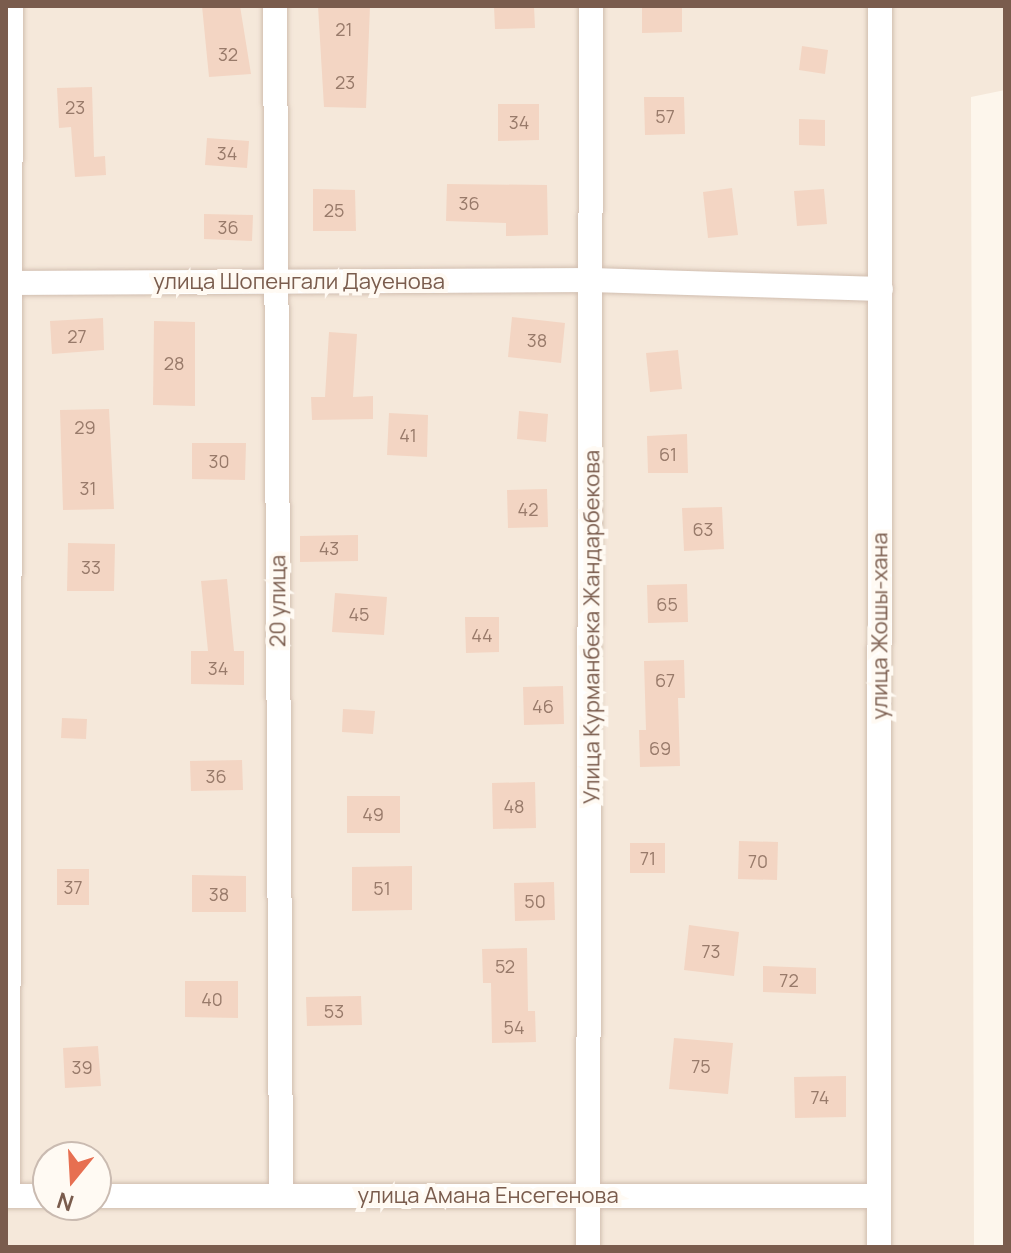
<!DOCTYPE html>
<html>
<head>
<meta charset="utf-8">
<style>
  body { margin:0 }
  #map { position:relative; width:1011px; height:1253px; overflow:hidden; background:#fdf6ec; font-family:Manrope,sans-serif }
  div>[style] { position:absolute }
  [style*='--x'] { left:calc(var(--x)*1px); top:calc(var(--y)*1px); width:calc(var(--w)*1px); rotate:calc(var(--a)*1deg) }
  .residential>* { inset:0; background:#f5e8da }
  .building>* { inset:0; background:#f3d5c3 }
  .roads { filter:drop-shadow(0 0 2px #d1beb0) drop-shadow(0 0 2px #d1beb0) }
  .minor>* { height:24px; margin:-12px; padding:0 12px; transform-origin:12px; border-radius:12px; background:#fff }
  span { translate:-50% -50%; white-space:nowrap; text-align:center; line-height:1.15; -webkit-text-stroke:8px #fffaf3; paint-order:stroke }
  .number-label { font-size:18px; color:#987a6a }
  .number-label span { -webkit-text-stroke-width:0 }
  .street-label { font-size:22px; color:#7a5c4d }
  .frame { position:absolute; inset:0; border:8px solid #7a5c4d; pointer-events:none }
  .north { position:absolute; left:32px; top:1141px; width:80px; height:80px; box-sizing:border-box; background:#fffaf3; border:2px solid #cabbb1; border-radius:50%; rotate:198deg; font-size:22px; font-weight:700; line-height:32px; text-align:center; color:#7a5c4d }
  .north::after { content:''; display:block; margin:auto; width:28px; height:36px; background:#e76f51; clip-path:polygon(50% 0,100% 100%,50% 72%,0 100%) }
</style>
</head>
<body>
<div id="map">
  <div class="residential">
    <div style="clip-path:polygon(evenodd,6px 6px,1005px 6px,1005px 90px,971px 97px,974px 1247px,6px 1247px,6px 6px,48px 1157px,96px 1157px,96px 1205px,48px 1205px,48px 1157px)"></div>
  </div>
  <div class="building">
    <div style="clip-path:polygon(202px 6px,240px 6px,251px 74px,209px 77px)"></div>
    <div style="clip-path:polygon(318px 6px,370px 6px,366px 108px,324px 107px)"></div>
    <div style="clip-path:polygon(494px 6px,534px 6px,535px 28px,495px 29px)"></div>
    <div style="clip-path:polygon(642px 6px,682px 6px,682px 32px,642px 33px)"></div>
    <div style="clip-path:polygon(802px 46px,828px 50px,825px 74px,799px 70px)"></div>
    <div style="clip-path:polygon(92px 87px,94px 157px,105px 156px,106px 175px,75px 177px,71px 127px,59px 128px,57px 88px)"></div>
    <div style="clip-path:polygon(644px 97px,684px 97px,685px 134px,645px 135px)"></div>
    <div style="clip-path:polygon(498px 104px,539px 104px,539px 140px,498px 141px)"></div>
    <div style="clip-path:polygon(799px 119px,825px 120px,825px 146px,799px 145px)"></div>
    <div style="clip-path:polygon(207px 138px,249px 141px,247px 168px,205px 165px)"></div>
    <div style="clip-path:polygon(447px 184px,547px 185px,548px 235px,506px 236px,506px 223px,446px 221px)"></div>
    <div style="clip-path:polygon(732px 188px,738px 235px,708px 238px,703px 192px)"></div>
    <div style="clip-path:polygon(313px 189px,355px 190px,356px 231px,313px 231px)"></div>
    <div style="clip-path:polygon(824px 189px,827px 224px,797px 226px,794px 191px)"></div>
    <div style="clip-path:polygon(204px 214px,253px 215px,252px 241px,204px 239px)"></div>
    <div style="clip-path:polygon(512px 317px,565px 323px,561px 363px,508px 357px)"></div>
    <div style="clip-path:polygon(103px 318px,104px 350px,52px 354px,50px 321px)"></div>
    <div style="clip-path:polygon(154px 321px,195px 322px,195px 406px,153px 405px)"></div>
    <div style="clip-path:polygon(329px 332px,357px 334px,353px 397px,373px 396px,373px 419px,312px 420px,311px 397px,325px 397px)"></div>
    <div style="clip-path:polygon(678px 350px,682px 389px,650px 392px,646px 353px)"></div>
    <div style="clip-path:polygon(109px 409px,114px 509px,63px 510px,60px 410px)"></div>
    <div style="clip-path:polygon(519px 411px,548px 414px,546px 442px,517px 439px)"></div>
    <div style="clip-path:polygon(389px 413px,428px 415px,427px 457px,387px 455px)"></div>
    <div style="clip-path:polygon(687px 434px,688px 473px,648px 473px,647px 436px)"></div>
    <div style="clip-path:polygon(192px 443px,246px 443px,245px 480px,192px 479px)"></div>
    <div style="clip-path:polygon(547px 489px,548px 527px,508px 528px,507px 490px)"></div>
    <div style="clip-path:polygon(722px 507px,724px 549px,684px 551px,682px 508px)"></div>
    <div style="clip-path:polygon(358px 535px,358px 561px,300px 562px,300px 536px)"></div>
    <div style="clip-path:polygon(68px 543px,115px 544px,114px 591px,67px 591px)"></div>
    <div style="clip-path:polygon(227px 579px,234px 651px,244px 651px,244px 685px,191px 684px,191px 651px,208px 651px,201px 581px)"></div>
    <div style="clip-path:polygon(687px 584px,688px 622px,648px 623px,647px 585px)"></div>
    <div style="clip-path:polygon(335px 593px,387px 597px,384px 635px,332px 632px)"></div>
    <div style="clip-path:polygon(465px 617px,499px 617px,499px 652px,466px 653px)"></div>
    <div style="clip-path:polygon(684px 660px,685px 698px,678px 698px,680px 766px,640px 767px,639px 730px,646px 730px,644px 661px)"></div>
    <div style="clip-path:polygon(563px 686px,564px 724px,524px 725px,523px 687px)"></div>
    <div style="clip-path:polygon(343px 709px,375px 711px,373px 734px,342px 732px)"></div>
    <div style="clip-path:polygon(62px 718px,87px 719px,86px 739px,61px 738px)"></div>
    <div style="clip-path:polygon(242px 760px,243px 790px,191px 791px,190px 761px)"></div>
    <div style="clip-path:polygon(535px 782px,536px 828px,493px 829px,492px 783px)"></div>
    <div style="clip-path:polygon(347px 796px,400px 796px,400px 833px,347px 833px)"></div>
    <div style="clip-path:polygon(739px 841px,778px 842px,777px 880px,738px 879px)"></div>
    <div style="clip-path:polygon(630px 843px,665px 843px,665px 873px,630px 873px)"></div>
    <div style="clip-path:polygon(412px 866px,412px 910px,352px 911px,352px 867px)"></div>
    <div style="clip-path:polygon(57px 869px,89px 869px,89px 905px,57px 905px)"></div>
    <div style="clip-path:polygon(192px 875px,246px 876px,246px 912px,192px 912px)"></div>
    <div style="clip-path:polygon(554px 882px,555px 920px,515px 921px,514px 883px)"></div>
    <div style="clip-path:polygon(689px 925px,739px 932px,734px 976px,684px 970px)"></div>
    <div style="clip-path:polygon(527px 948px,528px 1011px,535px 1011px,536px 1042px,492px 1043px,491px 983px,483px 983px,482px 949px)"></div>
    <div style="clip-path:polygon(763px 966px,816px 968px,816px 994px,763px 992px)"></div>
    <div style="clip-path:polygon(185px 981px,238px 981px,238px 1018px,185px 1017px)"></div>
    <div style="clip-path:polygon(361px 996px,362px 1025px,307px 1026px,306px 997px)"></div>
    <div style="clip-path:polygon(674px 1038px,733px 1043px,728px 1094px,669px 1089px)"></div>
    <div style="clip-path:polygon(98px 1046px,101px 1086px,65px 1088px,63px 1048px)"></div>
    <div style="clip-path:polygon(846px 1076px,846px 1117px,795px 1118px,794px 1077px)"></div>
  </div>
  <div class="roads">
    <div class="minor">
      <div style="--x:275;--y:6;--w:1190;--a:89.71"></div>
      <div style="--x:6;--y:283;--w:585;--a:-0.29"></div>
      <div style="--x:591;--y:280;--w:290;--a:1.8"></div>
      <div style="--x:6;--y:1196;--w:42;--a:0"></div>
      <div style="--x:8;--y:1196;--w:1190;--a:-89.86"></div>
      <div style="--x:96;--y:1196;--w:783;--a:0"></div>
      <div style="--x:588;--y:1247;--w:1241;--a:-89.86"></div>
      <div style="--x:879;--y:1247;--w:1241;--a:-89.95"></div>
    </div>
  </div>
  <div class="number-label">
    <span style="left:344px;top:29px">21</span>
    <span style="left:228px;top:54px">32</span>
    <span style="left:345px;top:82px">23</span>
    <span style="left:75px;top:107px">23</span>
    <span style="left:665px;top:116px">57</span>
    <span style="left:519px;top:122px">34</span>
    <span style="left:227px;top:153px">34</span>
    <span style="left:469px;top:203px">36</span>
    <span style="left:334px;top:210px">25</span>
    <span style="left:228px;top:227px">36</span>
    <span style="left:77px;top:336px">27</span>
    <span style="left:537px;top:340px">38</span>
    <span style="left:174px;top:363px">28</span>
    <span style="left:85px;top:427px">29</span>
    <span style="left:408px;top:435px">41</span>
    <span style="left:668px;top:454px">61</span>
    <span style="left:219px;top:461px">30</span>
    <span style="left:88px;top:488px">31</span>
    <span style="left:528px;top:509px">42</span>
    <span style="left:703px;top:529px">63</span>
    <span style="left:329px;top:548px">43</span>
    <span style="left:91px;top:567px">33</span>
    <span style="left:667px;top:604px">65</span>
    <span style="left:359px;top:614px">45</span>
    <span style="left:482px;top:635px">44</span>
    <span style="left:218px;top:668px">34</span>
    <span style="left:665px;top:680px">67</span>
    <span style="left:543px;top:706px">46</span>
    <span style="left:660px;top:748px">69</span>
    <span style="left:216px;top:776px">36</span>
    <span style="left:514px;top:806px">48</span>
    <span style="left:373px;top:814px">49</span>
    <span style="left:648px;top:858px">71</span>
    <span style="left:758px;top:861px">70</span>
    <span style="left:73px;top:887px">37</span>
    <span style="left:382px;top:888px">51</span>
    <span style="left:219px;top:894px">38</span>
    <span style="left:535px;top:901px">50</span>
    <span style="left:711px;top:951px">73</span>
    <span style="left:505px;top:966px">52</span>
    <span style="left:789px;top:980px">72</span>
    <span style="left:212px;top:999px">40</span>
    <span style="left:334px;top:1011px">53</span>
    <span style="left:514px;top:1027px">54</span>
    <span style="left:701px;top:1066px">75</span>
    <span style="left:82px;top:1067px">39</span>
    <span style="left:820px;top:1097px">74</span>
  </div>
  <div class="street-label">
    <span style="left:299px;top:282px">улица Шопенгали Дауенова</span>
    <span style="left:278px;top:601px;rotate:-90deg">20 улица</span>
    <span style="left:880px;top:626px;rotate:-90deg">улица Жошы-хана</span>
    <span style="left:592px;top:627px;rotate:-90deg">Улица Курманбека Жандарбекова</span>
    <span style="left:488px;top:1196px">улица Амана Енсегенова</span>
  </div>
  <div class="frame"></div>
  <div class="north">N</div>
</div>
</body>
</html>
